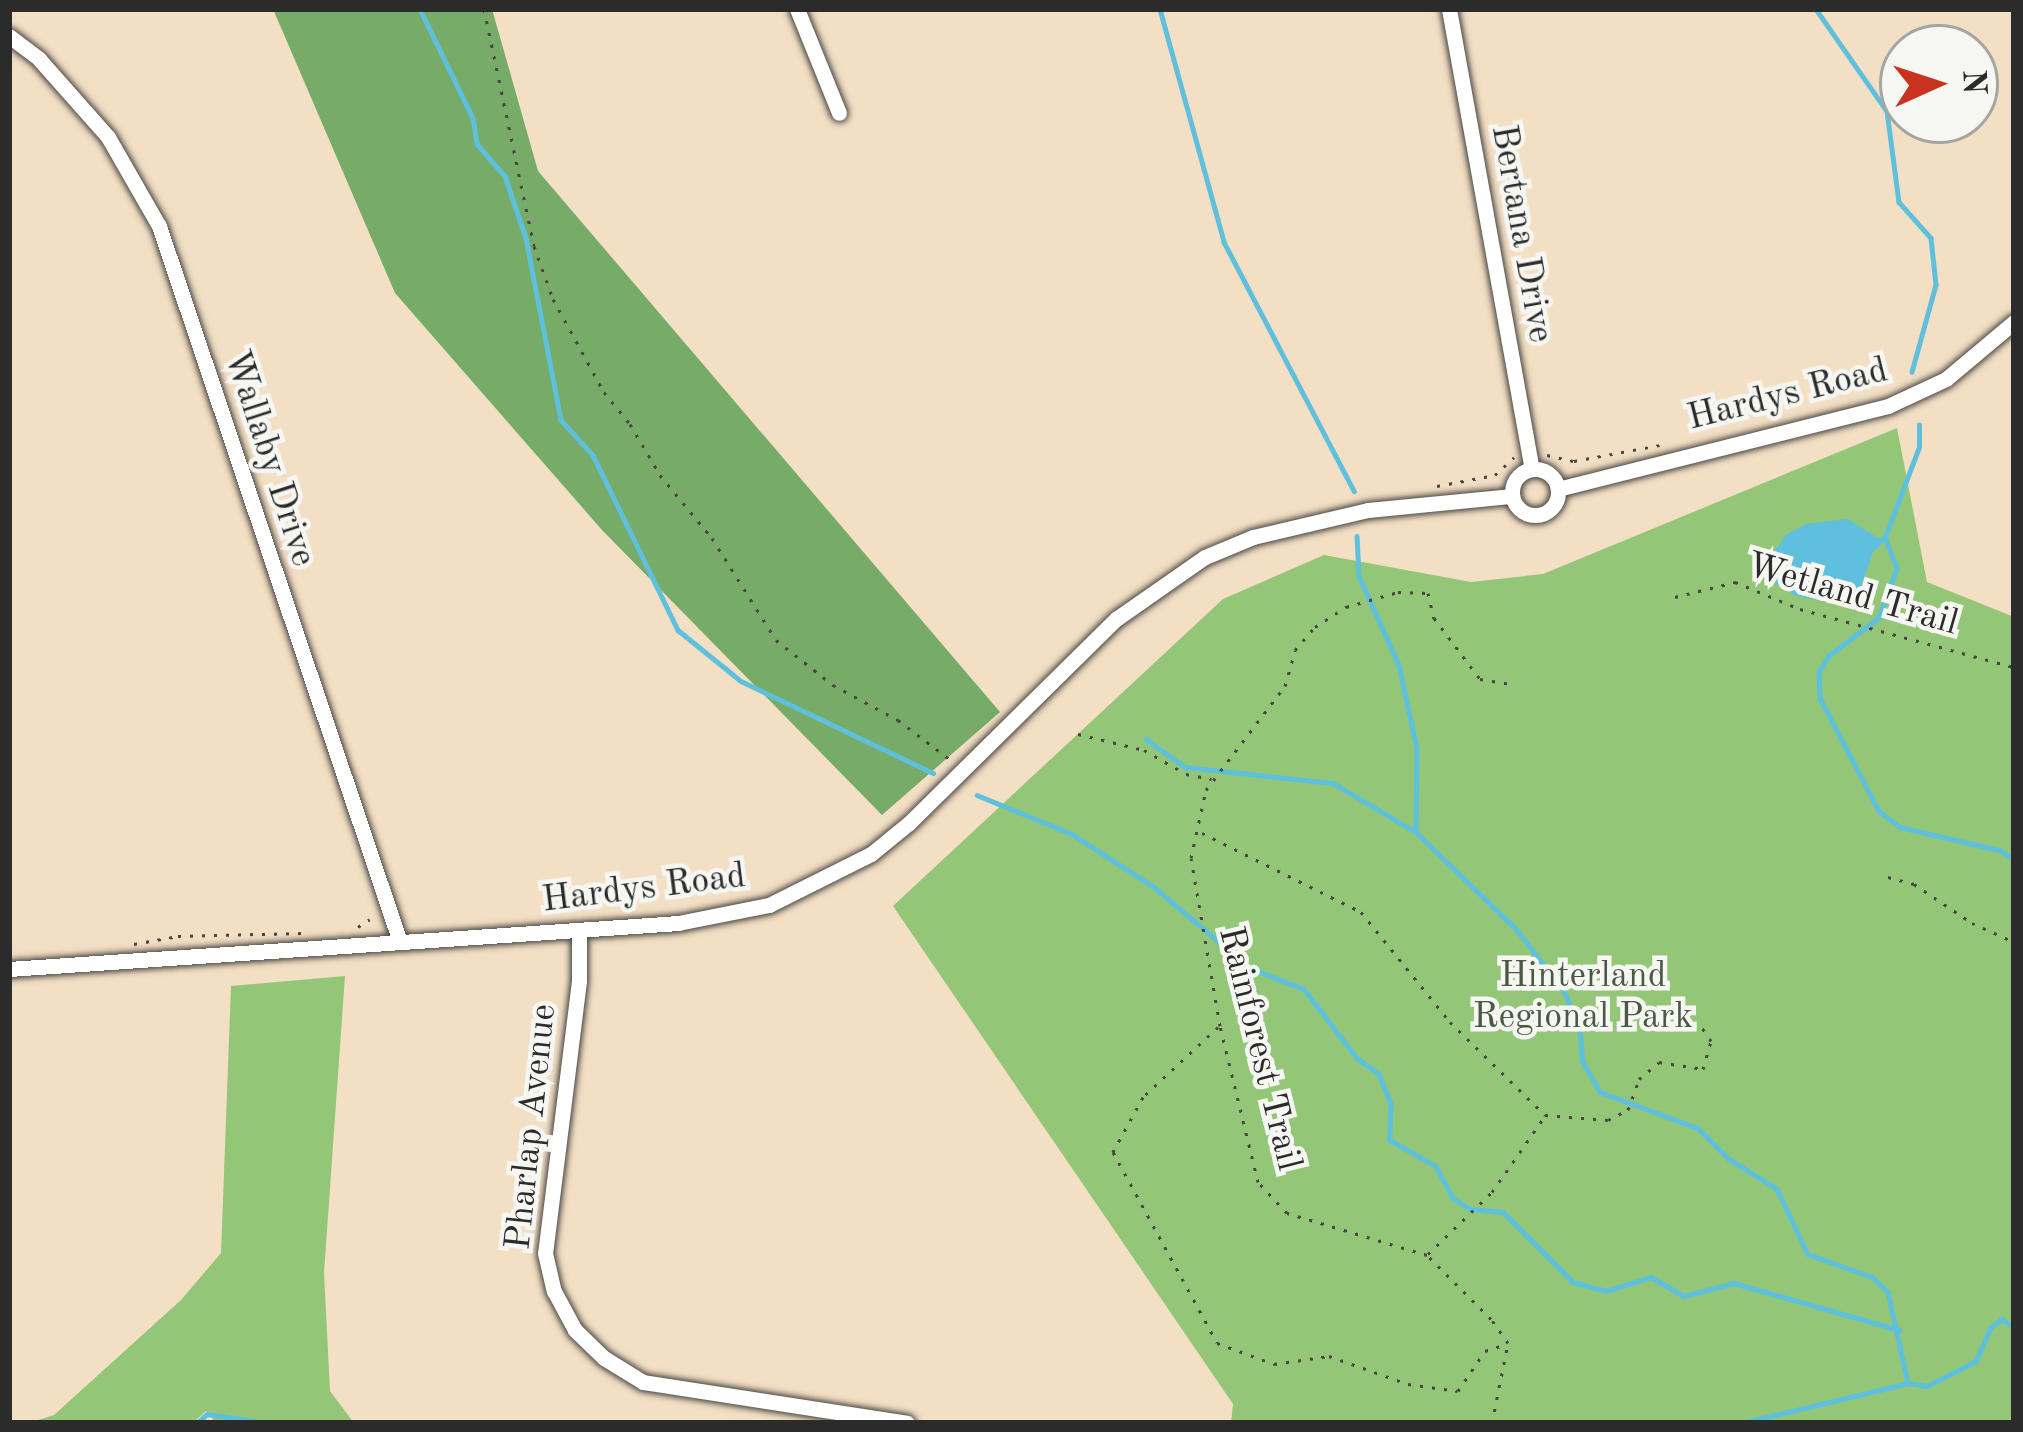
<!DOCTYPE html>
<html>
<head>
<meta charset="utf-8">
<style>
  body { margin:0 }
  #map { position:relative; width:2023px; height:1432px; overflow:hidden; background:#f3dfc4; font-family:"Old Standard TT",serif }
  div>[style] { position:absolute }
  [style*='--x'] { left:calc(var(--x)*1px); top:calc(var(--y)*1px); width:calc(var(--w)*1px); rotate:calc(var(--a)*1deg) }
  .green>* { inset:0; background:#93c677 }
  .forest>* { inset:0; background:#76ab68 }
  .water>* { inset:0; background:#5ec0dc }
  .stream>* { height:4.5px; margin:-2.25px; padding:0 2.25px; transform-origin:2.25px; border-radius:2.25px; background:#5ec0dc }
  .path>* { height:3px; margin-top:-1.5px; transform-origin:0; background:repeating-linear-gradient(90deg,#494642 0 3px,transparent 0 12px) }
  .roads { filter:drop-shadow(0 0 3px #494642) drop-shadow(0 0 3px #494642) }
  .minor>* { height:15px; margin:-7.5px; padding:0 7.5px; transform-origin:7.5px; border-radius:7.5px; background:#fff }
  .minor>.ring { margin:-7.5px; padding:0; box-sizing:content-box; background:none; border:15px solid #fff; border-radius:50% }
  span { translate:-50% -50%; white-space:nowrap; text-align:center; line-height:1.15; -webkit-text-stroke:9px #f6f6f2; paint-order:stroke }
  .street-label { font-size:36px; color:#2b2b2b }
  .park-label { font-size:36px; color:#4a5a42 }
  .frame { position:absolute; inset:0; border:12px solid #2b2b2b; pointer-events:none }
  .north { position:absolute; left:1879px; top:24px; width:120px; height:120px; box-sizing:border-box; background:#f6f6f2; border:3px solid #a5a5a2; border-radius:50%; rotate:87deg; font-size:33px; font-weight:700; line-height:48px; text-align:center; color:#2b2b2b }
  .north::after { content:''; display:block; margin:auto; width:42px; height:54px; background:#c8321e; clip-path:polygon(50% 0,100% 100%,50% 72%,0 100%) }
</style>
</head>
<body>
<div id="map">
  <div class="green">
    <div style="clip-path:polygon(1897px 428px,1927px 582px,2014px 617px,2014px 1423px,1231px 1423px,1233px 1404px,893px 906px,1223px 599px,1324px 555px,1471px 582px,1543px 574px)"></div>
    <div style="clip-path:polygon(345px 976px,324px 1273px,330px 1391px,354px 1423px,216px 1423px,206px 1411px,193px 1423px,29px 1423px,54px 1415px,181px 1300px,221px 1253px,231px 986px)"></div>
  </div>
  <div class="forest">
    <div style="clip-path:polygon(273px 9px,492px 9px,538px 171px,1000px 712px,882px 815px,602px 530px,395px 293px)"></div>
  </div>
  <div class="water">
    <div style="clip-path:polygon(1848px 519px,1884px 542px,1873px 552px,1860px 590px,1826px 601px,1796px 596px,1770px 580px,1766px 563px,1786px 535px,1806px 524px)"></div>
  </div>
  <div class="stream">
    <div style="--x:420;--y:9;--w:121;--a:64.1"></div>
    <div style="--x:473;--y:118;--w:26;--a:81"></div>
    <div style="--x:477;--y:144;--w:43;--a:48.8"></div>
    <div style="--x:505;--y:176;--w:65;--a:71.3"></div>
    <div style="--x:526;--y:238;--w:185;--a:79.1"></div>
    <div style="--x:561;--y:420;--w:47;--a:47.6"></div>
    <div style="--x:593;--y:455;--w:195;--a:64.1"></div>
    <div style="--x:678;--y:630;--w:81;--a:39"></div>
    <div style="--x:741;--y:681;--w:213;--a:25.6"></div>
    <div style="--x:1160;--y:9;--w:242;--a:74.6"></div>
    <div style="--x:1224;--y:242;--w:281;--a:62.4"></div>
    <div style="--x:1816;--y:9;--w:124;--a:55.2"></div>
    <div style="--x:1887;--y:111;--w:92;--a:82.5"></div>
    <div style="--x:1899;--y:202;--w:48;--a:48.4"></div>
    <div style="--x:1931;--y:238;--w:47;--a:83.9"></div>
    <div style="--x:1936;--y:285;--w:90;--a:105.4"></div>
    <div style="--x:1357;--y:536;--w:40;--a:87.1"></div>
    <div style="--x:1359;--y:576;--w:98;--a:65.8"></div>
    <div style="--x:1399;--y:665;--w:86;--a:77.9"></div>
    <div style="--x:1417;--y:749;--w:83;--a:90.7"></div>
    <div style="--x:1885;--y:537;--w:34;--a:69"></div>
    <div style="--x:1897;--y:569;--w:52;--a:110.2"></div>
    <div style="--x:1879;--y:618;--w:63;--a:142.8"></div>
    <div style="--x:1829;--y:656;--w:19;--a:122"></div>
    <div style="--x:1819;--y:672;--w:26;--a:88"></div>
    <div style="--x:1820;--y:698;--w:127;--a:62.4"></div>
    <div style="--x:1879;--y:811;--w:26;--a:37"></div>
    <div style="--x:1900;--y:827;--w:102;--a:13.1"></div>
    <div style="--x:1999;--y:850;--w:17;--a:31"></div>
    <div style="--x:1876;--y:542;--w:10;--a:-29"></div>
    <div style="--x:1885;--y:537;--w:96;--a:-69.3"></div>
    <div style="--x:1919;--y:447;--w:22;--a:-90"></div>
    <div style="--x:1146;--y:739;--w:48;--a:35.7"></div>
    <div style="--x:1185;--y:767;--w:149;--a:6.2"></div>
    <div style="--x:1333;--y:783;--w:96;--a:30.6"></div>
    <div style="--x:1416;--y:832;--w:141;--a:44.1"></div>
    <div style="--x:1517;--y:930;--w:77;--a:52.4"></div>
    <div style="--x:1564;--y:991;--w:41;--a:67.2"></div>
    <div style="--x:1580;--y:1029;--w:33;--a:85"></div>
    <div style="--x:1583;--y:1062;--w:34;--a:60"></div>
    <div style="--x:1600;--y:1092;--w:104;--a:20.2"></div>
    <div style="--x:1698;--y:1128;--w:44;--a:45"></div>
    <div style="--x:1729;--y:1159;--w:57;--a:32"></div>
    <div style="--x:1777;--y:1189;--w:72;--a:64.5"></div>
    <div style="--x:1808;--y:1254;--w:68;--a:19.8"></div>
    <div style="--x:1872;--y:1277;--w:22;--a:43"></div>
    <div style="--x:1888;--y:1292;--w:93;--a:77.6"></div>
    <div style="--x:977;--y:795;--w:103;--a:22.3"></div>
    <div style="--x:1072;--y:834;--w:98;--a:32.9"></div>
    <div style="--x:1154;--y:887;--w:126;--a:40.2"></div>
    <div style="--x:1250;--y:968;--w:58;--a:21.3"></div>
    <div style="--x:1304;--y:989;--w:87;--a:52.5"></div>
    <div style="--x:1357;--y:1058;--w:27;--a:36"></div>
    <div style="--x:1379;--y:1074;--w:32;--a:68"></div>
    <div style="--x:1391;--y:1104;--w:36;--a:92"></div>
    <div style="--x:1390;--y:1140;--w:53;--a:29.5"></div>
    <div style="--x:1436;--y:1166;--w:36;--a:62"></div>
    <div style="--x:1453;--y:1198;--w:20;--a:33"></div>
    <div style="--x:1470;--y:1209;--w:33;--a:5"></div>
    <div style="--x:1503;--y:1212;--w:99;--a:45"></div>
    <div style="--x:1573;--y:1282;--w:34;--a:15"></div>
    <div style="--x:1606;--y:1291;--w:47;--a:-17.3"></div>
    <div style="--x:1651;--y:1277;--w:38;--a:30"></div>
    <div style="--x:1684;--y:1296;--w:52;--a:-14.6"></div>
    <div style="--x:1734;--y:1283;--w:172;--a:15.9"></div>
    <div style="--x:197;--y:1423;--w:13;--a:-42"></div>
    <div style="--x:207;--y:1414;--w:61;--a:8.5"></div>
    <div style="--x:1742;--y:1423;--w:171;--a:-13.5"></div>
    <div style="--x:1908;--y:1383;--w:19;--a:9"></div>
    <div style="--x:1927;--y:1386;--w:55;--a:-27"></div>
    <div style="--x:1976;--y:1361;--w:36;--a:-67"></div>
    <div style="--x:1990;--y:1328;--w:15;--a:-37"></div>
    <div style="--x:2002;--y:1319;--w:14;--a:34"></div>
  </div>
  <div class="path">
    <div style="--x:484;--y:9;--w:242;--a:78.1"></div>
    <div style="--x:534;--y:246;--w:56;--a:70.3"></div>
    <div style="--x:553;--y:299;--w:106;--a:61.3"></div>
    <div style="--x:604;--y:392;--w:41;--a:50.9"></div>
    <div style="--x:630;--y:424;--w:59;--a:59.5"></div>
    <div style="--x:660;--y:475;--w:82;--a:50.5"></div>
    <div style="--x:712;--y:538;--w:120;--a:57.9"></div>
    <div style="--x:776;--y:640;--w:73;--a:38.3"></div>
    <div style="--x:833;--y:685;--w:74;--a:28.3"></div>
    <div style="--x:898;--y:720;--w:68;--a:37.2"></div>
    <div style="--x:1547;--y:455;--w:28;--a:13"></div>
    <div style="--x:1574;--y:461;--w:87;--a:-10.5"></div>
    <div style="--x:1437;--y:486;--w:59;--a:-10.7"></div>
    <div style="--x:1495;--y:475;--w:26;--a:-43"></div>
    <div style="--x:1675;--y:597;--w:62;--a:-14"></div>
    <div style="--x:1735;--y:582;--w:70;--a:22.6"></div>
    <div style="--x:1800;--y:609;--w:222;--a:15.2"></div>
    <div style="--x:1078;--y:734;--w:68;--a:13.6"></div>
    <div style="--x:1144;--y:750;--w:48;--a:29.7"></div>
    <div style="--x:1186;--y:774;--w:26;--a:11"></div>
    <div style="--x:1202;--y:833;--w:178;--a:26.4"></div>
    <div style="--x:1361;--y:912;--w:141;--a:51"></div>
    <div style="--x:1450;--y:1022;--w:133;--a:44.4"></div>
    <div style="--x:1545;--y:1115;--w:63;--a:4.5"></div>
    <div style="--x:1608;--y:1120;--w:22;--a:-27"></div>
    <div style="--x:1628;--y:1110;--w:33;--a:-70"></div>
    <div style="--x:1639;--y:1079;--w:26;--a:-40"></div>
    <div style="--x:1659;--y:1062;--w:45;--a:9"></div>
    <div style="--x:1703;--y:1069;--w:29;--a:-74"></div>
    <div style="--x:1711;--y:1041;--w:22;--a:-124"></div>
    <div style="--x:1888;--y:877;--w:27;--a:15"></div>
    <div style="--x:1914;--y:884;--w:70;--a:33.9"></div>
    <div style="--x:1972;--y:923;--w:46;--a:24.3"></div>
    <div style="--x:358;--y:927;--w:14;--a:-34"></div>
    <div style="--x:134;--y:944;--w:45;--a:-10.3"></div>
    <div style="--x:178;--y:936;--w:124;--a:-1.4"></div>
    <div style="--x:1218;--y:1027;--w:103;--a:137"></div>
    <div style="--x:1143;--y:1097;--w:63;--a:118.6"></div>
    <div style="--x:1113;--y:1152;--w:217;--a:61.4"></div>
    <div style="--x:1217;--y:1343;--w:61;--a:20.2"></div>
    <div style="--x:1274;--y:1364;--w:56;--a:-8.3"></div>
    <div style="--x:1329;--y:1356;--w:84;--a:19.5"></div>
    <div style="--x:1408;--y:1384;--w:50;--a:8"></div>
    <div style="--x:1458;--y:1391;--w:48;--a:-56"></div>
    <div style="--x:1485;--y:1351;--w:22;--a:-18"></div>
    <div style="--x:1428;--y:1254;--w:89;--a:-44.1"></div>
    <div style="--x:1492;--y:1192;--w:93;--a:-55.1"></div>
    <div style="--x:1492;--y:1423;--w:82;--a:-78.7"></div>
    <div style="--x:1508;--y:1343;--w:29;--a:-125"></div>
    <div style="--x:1491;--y:1319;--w:91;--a:-135"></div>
    <div style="--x:1427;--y:1255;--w:146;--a:-163.3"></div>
    <div style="--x:1287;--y:1213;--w:42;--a:-133.1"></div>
    <div style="--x:1258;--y:1182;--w:161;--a:-103.7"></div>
    <div style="--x:1220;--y:1026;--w:170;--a:-99.8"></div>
    <div style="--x:1191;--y:858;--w:70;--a:-77.6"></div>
    <div style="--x:1206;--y:790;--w:131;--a:-52.8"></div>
    <div style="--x:1285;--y:686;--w:37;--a:-74"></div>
    <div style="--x:1295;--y:650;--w:30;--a:-49"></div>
    <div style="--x:1315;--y:627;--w:37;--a:-33"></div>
    <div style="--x:1346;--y:607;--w:54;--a:-16.1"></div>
    <div style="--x:1398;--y:592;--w:30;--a:2"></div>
    <div style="--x:1428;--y:593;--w:26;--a:77"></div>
    <div style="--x:1434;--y:618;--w:76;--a:53"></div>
    <div style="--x:1480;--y:679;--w:33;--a:9"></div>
  </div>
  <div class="roads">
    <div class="minor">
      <div style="--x:797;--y:9;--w:112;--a:68"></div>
      <div style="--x:1449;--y:9;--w:467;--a:79.8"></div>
      <div style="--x:9;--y:36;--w:38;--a:37"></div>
      <div style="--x:39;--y:59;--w:104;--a:48.5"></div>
      <div style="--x:108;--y:137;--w:103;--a:60.2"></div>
      <div style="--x:159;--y:226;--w:755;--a:71.4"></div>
      <div class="ring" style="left:1512px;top:469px;width:31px;height:31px"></div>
      <div style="--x:1558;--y:489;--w:340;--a:-14.1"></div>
      <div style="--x:1888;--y:406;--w:64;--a:-25"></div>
      <div style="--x:1946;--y:379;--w:89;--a:-40"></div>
      <div style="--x:579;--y:931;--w:50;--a:90"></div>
      <div style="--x:579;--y:981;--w:274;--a:97.1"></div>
      <div style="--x:545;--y:1253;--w:39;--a:77"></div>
      <div style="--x:554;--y:1291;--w:44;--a:61.7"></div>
      <div style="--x:575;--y:1330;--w:40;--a:44"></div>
      <div style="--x:604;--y:1358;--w:46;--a:31.6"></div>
      <div style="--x:643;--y:1382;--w:267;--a:8.8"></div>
      <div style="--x:9;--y:969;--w:671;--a:-3.93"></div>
      <div style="--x:678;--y:923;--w:93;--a:-11.2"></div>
      <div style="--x:769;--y:905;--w:114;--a:-26.6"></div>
      <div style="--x:871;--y:854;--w:49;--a:-39.2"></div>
      <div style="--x:909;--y:823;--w:291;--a:-44.6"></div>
      <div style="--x:1116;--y:619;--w:108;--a:-34.9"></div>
      <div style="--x:1205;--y:557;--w:52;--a:-22.6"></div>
      <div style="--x:1253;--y:537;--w:118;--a:-13.2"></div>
      <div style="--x:1368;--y:510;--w:145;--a:-5.6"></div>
    </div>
  </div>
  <div class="street-label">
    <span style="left:1520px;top:234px;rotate:80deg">Bertana Drive</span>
    <span style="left:1788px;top:396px;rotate:-14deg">Hardys Road</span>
    <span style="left:268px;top:459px;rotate:72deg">Wallaby Drive</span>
    <span style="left:1852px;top:596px;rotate:16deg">Wetland Trail</span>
    <span style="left:644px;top:890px;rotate:-7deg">Hardys Road</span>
    <span style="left:1258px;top:1049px;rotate:76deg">Rainforest Trail</span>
    <span style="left:533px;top:1127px;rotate:-84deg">Pharlap Avenue</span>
  </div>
  <div class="park-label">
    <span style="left:1583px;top:998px">Hinterland<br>Regional Park</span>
  </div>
  <div class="frame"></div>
  <div class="north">N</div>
</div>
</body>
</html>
